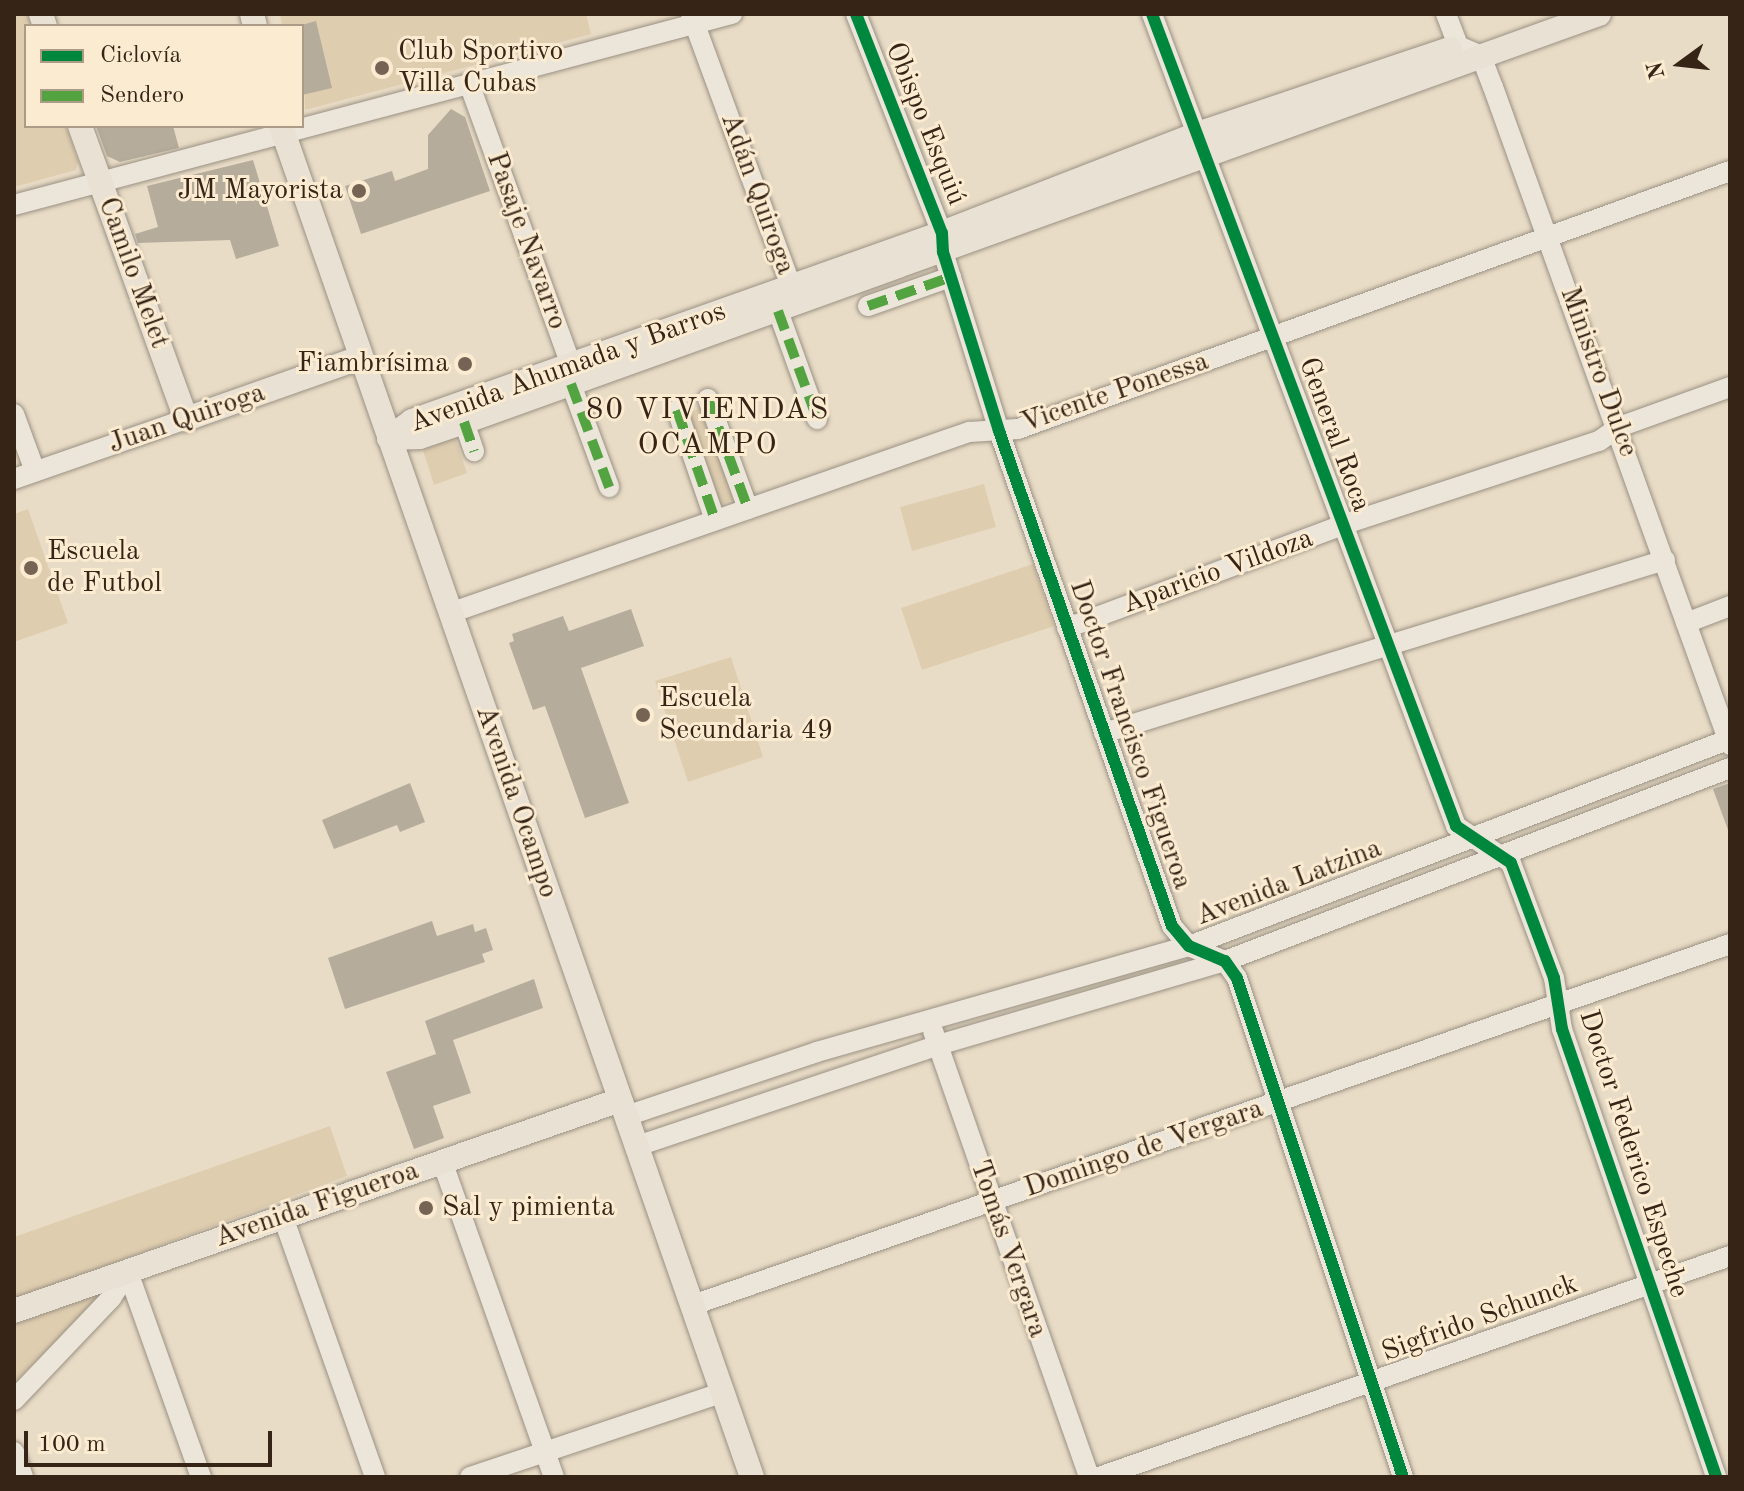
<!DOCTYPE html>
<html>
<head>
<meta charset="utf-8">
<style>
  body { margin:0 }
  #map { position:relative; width:1744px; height:1491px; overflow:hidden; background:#e9dcc6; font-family:"Old Standard TT",serif }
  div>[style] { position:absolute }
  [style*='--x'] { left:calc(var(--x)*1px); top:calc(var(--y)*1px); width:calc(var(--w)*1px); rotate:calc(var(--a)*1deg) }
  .green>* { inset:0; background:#dfcdaf }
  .building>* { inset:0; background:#b5ac9c }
  .roads { filter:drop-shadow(0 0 2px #9a9183) drop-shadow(0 0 2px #9a9183) }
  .minor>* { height:20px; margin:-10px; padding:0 10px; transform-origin:10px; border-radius:10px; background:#ece5da }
  .major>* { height:24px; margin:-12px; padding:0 12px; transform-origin:12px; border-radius:12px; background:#e9e1d4 }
  .quiet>* { height:10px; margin-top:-5px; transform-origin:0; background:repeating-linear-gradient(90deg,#53a340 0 20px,transparent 0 30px) }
  .cycleway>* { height:12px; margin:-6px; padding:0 6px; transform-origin:6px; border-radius:6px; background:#00873e }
  .dots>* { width:22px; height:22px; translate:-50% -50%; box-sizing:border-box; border:4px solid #faebd1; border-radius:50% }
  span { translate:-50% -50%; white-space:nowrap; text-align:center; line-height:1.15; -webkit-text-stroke:6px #faebd1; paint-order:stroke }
  .poi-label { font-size:28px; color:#362417 }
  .left { translate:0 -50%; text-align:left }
  .right { translate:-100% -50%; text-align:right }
  .street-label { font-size:28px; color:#362417 }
  .neighbourhood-label { font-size:30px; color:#362417; letter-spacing:2px }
  .frame { position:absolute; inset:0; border:16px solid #362417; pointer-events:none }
  .legend { position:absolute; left:24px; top:24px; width:280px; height:104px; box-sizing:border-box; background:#faebd1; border:2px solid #ac9b87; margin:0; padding:10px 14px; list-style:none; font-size:24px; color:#362417 }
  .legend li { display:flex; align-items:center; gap:16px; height:40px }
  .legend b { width:40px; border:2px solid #ac9b87 }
  .north { position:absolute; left:1640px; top:24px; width:80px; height:80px; -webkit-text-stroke:6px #faebd1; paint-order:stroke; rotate:255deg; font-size:22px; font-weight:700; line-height:32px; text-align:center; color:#362417 }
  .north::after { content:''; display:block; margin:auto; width:28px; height:36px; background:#362417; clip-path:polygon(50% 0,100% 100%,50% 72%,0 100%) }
  .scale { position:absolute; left:24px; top:1431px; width:248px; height:36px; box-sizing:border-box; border:4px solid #362417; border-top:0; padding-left:10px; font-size:24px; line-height:28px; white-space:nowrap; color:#362417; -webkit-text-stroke:6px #faebd1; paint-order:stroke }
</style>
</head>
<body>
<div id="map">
  <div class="green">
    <div style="clip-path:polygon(14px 14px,27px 14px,32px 26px,26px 26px,26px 126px,66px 126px,78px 161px,76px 170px,14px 187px)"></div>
    <div style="clip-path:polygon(280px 14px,586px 14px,591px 34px,305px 110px,302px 26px,282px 26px)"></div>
    <div style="clip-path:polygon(703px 407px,736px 498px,718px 505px,685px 414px)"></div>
    <div style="clip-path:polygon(454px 435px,467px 473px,434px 485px,423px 450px)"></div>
    <div style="clip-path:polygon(984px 484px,996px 527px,912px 551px,900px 507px)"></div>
    <div style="clip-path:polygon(28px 509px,68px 623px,14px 642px,14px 514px)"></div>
    <div style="clip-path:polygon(1033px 564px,1054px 626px,922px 670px,901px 608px)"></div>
    <div style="clip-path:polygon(731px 657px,763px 757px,688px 782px,655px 681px)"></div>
    <div style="clip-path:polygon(330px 1126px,347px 1176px,14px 1300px,14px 1237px)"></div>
    <div style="clip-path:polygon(102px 1293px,102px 1296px,14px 1383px,14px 1324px)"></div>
  </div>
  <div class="building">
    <div style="clip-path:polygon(316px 21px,332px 88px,302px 95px,302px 25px)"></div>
    <div style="clip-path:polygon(451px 109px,465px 117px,490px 191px,361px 234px,345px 186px,392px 171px,395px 181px,428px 169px,428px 135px)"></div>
    <div style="clip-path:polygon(96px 126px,173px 126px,179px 148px,120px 162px,107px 156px)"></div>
    <div style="clip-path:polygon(253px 160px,279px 246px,236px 259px,230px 240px,138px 243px,135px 234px,158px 227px,147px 186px)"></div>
    <div style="clip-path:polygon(631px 609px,644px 646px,581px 668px,629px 803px,585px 818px,545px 706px,533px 710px,509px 643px,514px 641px,512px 634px,563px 616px,569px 631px)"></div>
    <div style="clip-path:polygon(410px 783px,425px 822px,400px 832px,397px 825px,334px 849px,322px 820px)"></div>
    <div style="clip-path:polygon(1730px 783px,1730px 830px,1728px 830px,1713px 789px)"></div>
    <div style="clip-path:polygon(432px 921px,437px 936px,473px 924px,475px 932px,486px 928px,493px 950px,482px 954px,485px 962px,345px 1009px,328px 958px)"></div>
    <div style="clip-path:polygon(534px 979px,543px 1008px,453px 1040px,471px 1093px,433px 1106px,444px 1138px,414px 1149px,386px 1072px,436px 1054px,425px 1021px)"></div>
  </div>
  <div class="roads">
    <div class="minor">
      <div style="--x:691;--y:14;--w:290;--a:69.8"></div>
      <div style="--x:791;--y:286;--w:28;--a:117"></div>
      <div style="--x:778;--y:311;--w:115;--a:70.1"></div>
      <div style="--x:856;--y:14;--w:235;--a:68.6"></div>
      <div style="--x:942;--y:233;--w:19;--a:87"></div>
      <div style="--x:943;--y:252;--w:188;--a:72.6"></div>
      <div style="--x:999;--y:431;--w:524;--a:70.74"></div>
      <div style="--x:1172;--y:926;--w:26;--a:50"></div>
      <div style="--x:1189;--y:946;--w:39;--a:23"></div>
      <div style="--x:1225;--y:961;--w:21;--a:55"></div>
      <div style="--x:1237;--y:978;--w:526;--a:71.6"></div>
      <div style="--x:1152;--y:14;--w:867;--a:69.47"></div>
      <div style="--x:1456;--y:826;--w:66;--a:33.9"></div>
      <div style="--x:1511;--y:863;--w:123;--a:69.5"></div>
      <div style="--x:1554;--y:978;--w:52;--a:81.1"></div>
      <div style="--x:1562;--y:1029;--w:474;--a:71"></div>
      <div style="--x:1446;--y:14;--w:34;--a:69"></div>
      <div style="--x:1458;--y:46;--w:25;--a:23"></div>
      <div style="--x:1481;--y:56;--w:33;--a:69"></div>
      <div style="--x:1493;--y:87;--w:699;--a:70.19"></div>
      <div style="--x:470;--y:86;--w:297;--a:70.1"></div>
      <div style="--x:571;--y:365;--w:19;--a:90"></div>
      <div style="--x:571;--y:384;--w:110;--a:69.7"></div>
      <div style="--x:14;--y:205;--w:743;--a:-14.9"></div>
      <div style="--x:868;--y:306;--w:88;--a:-19.3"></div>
      <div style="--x:708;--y:399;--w:117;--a:70"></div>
      <div style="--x:677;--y:410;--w:116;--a:70.9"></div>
      <div style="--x:14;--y:414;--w:61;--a:69.8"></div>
      <div style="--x:464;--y:422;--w:31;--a:71"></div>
      <div style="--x:14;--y:479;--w:182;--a:-19.2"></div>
      <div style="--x:450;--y:613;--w:550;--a:-19.23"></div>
      <div style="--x:969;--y:432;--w:49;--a:-3.5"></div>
      <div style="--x:1018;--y:429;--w:757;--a:-19.92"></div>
      <div style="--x:1686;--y:623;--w:47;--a:-21.1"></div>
      <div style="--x:1067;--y:628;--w:294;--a:-20.5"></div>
      <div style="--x:1342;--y:525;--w:270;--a:-18.1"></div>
      <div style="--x:1599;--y:441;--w:24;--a:-35"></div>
      <div style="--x:1619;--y:427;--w:118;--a:-19.8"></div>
      <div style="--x:1104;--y:733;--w:587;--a:-17.14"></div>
      <div style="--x:933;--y:1031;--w:472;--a:70.7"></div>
      <div style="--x:626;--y:1116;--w:201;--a:-18.5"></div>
      <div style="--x:817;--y:1052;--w:387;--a:-15.9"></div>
      <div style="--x:1189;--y:946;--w:579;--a:-20.94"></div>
      <div style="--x:637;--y:1146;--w:317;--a:-18.5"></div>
      <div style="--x:938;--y:1045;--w:299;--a:-16.3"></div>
      <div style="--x:1225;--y:961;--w:541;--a:-20.92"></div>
      <div style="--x:442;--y:1161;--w:335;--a:70.5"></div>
      <div style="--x:283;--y:1217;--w:276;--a:70.5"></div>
      <div style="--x:128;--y:1272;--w:218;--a:70.4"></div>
      <div style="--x:693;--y:1305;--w:1098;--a:-19.19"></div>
      <div style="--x:14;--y:1400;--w:141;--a:-46.4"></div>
      <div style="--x:111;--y:1298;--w:31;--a:-57"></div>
      <div style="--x:14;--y:1452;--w:27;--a:70"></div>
      <div style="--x:470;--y:1477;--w:268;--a:-18.5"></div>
      <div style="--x:1099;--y:1477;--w:669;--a:-19.3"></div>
    </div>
    <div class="major">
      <div style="--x:41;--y:14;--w:13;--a:72"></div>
      <div style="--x:252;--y:14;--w:12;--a:76"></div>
      <div style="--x:80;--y:126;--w:312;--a:70.1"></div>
      <div style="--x:186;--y:419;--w:183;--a:-19.4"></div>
      <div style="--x:281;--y:126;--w:1431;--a:70.78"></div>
      <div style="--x:389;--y:438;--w:31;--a:-2"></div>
      <div style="--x:420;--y:437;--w:46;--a:-18.8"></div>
      <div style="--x:464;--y:422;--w:1206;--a:-19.77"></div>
      <div style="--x:389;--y:438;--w:29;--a:-36"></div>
      <div style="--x:412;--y:421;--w:562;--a:-19.53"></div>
      <div style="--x:942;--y:233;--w:274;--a:-21.2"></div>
      <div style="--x:1197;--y:134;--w:267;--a:-18.6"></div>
      <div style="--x:14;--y:1311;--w:642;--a:-19.2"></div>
    </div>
  </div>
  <div class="quiet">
    <div style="--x:868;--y:306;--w:88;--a:-19.3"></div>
    <div style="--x:778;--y:311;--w:115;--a:70.1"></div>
    <div style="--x:571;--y:384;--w:110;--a:69.7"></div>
    <div style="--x:708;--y:399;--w:117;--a:70"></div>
    <div style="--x:677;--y:410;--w:116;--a:70.9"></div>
    <div style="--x:464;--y:422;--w:31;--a:71"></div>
  </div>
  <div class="cycleway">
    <div style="--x:856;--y:14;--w:235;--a:68.6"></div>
    <div style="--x:942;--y:233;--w:19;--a:87"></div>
    <div style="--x:943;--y:252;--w:188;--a:72.6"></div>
    <div style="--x:999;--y:431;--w:524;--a:70.74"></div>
    <div style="--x:1172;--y:926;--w:26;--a:50"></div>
    <div style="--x:1189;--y:946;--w:39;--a:23"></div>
    <div style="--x:1225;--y:961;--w:21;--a:55"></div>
    <div style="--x:1237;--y:978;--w:526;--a:71.6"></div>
    <div style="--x:1152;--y:14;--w:867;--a:69.47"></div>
    <div style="--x:1456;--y:826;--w:66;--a:33.9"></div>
    <div style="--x:1511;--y:863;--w:123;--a:69.5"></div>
    <div style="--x:1554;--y:978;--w:52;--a:81.1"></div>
    <div style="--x:1562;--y:1029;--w:474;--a:71"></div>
  </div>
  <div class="dots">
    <div style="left:382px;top:68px;background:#756454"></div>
    <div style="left:359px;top:191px;background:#756454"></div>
    <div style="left:465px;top:364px;background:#756454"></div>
    <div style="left:31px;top:568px;background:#756454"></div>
    <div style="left:643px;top:715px;background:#756454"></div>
    <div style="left:426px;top:1208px;background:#756454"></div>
  </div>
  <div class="poi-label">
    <span class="left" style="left:398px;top:68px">Club Sportivo<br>Villa Cubas</span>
    <span class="right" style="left:343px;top:191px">JM Mayorista</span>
    <span class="right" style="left:449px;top:364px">Fiambrísima</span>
    <span class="left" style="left:47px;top:568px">Escuela<br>de Futbol</span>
    <span class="left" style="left:659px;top:715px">Escuela<br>Secundaria 49</span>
    <span class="left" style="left:442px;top:1208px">Sal y pimienta</span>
  </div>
  <div class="street-label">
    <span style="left:925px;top:124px;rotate:68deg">Obispo Esquiú</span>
    <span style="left:757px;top:194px;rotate:70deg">Adán Quiroga</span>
    <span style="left:526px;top:241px;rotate:70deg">Pasaje Navarro</span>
    <span style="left:133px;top:273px;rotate:70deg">Camilo Melet</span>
    <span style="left:568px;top:368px;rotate:-20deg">Avenida Ahumada y Barros</span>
    <span style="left:1598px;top:372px;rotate:70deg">Ministro Dulce</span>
    <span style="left:1115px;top:393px;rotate:-19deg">Vicente Ponessa</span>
    <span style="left:187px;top:419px;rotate:-19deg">Juan Quiroga</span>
    <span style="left:1334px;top:435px;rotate:70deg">General Roca</span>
    <span style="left:1218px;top:572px;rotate:-20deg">Aparicio Vildoza</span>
    <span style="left:1130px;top:735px;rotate:71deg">Doctor Francisco Figueroa</span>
    <span style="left:516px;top:802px;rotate:71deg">Avenida Ocampo</span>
    <span style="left:1289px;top:883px;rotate:-21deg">Avenida Latzina</span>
    <span style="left:1144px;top:1149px;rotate:-19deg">Domingo de Vergara</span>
    <span style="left:1633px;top:1154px;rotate:72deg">Doctor Federico Espeche</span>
    <span style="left:317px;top:1205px;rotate:-19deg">Avenida Figueroa</span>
    <span style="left:1008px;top:1249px;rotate:71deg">Tomás Vergara</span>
    <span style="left:1480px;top:1319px;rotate:-20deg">Sigfrido Schunck</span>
  </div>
  <div class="neighbourhood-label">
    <span style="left:708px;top:427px">80 VIVIENDAS<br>OCAMPO</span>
  </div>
  <div class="frame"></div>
  <ul class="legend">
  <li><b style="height:10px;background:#00873e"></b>Ciclovía</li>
  <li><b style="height:10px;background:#53a340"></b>Sendero</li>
  </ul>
  <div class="north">N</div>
  <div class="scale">100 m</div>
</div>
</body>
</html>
